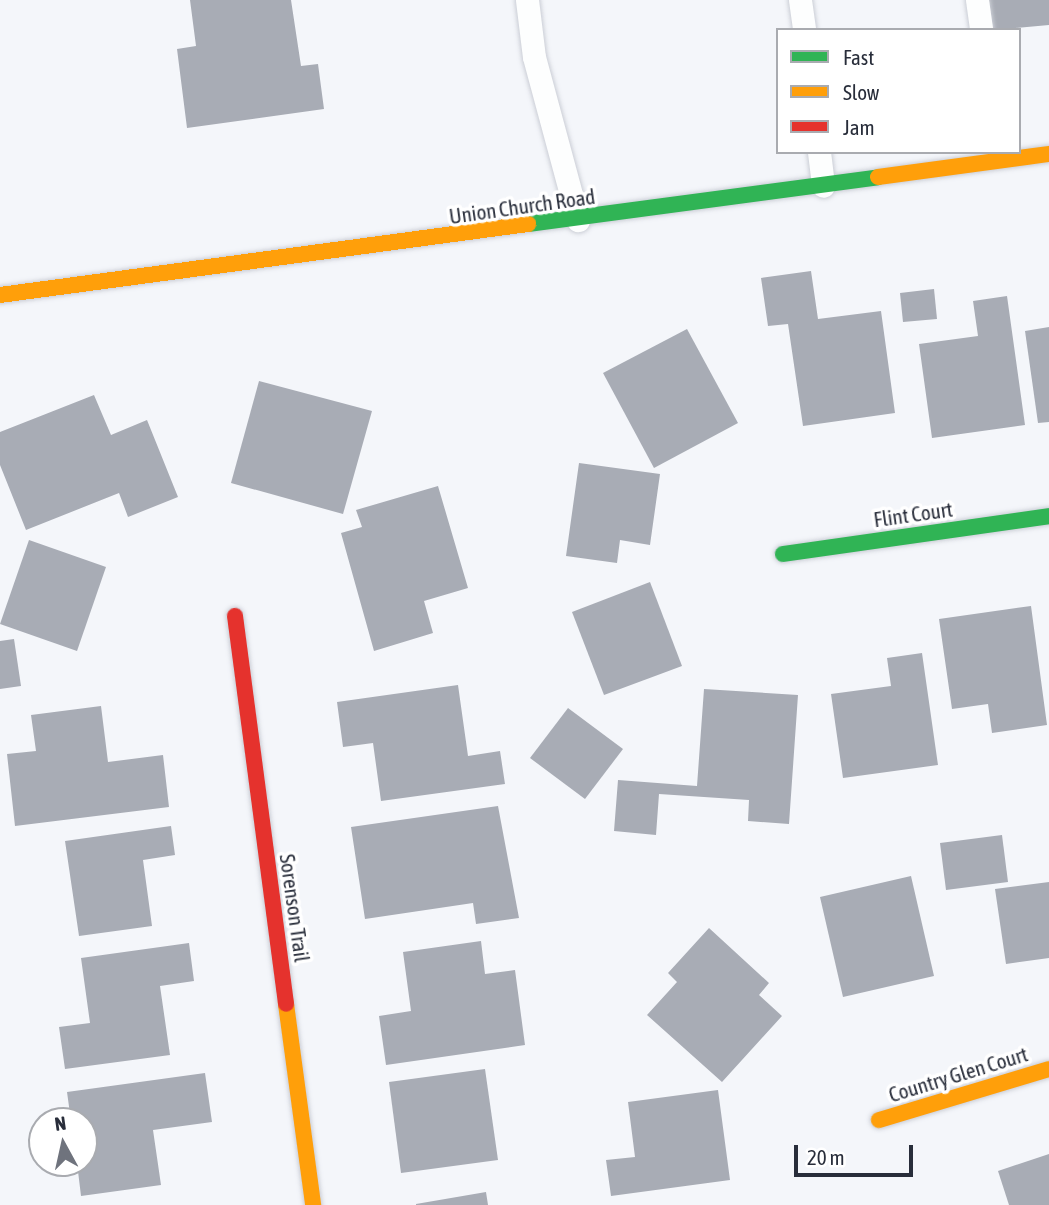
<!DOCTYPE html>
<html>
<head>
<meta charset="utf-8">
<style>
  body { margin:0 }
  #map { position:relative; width:1049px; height:1205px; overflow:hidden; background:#f4f6fa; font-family:"Asap Condensed",sans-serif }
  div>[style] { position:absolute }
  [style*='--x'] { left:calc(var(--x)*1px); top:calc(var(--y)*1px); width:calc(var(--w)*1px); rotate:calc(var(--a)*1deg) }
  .building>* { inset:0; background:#a8acb5 }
  .roads { filter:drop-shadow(0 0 2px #cbced6) drop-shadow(0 0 2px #cbced6) }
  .lane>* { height:23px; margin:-11.5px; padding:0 11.5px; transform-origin:11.5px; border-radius:11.5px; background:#fdfefe }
  .fast>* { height:16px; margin:-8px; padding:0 8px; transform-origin:8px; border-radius:8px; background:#30b455 }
  .slow>* { height:16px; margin:-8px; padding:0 8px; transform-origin:8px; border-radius:8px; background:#ff9f0a }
  .jam>* { height:16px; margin:-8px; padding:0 8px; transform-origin:8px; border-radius:8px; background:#e5322d }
  span { translate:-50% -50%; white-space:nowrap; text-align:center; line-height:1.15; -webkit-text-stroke:7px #fff; paint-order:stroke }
  .street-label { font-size:21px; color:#282d3a }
  .legend { position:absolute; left:776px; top:28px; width:245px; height:126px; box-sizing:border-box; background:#fff; border:2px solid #a9abb0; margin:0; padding:9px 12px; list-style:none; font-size:21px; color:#282d3a }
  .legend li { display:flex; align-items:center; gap:14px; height:35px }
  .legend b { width:35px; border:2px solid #a9abb0 }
  .north { position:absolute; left:28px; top:1107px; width:70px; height:70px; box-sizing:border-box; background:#fff; border:2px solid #a9abb0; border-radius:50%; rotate:352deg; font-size:19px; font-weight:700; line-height:28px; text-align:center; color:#282d3a }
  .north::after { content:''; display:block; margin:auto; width:24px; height:32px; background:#6f737d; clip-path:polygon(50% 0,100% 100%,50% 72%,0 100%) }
  .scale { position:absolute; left:794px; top:1145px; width:119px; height:32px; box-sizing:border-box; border:4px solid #282d3a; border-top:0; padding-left:9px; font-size:21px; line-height:24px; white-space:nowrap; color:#282d3a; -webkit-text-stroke:5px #fff; paint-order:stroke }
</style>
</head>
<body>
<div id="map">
  <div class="building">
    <div style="clip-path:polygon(190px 0,291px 0,301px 66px,318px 64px,324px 109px,187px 128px,177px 49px,196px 46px)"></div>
    <div style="clip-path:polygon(989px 0,1049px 0,1049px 25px,993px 30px)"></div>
    <div style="clip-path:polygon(811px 271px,818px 319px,881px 311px,895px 413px,803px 426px,788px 324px,768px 326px,761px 278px)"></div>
    <div style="clip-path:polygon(934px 289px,937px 319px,903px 322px,900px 293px)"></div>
    <div style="clip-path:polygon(1007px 296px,1025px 425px,932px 438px,919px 344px,978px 336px,973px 301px)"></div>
    <div style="clip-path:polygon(1049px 327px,1049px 422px,1038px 423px,1025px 331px)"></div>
    <div style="clip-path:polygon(687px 329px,738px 423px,654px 468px,603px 373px)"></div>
    <div style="clip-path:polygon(259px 381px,372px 411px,343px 514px,231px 483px)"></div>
    <div style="clip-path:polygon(94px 395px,111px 435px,147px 420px,178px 497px,128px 517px,119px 493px,26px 530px,0 465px,0 432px)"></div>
    <div style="clip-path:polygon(579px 463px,660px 474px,650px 545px,620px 540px,617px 563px,566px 556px)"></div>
    <div style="clip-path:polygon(438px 486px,468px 588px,424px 601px,433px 633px,374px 651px,341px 533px,362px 527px,356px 510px)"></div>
    <div style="clip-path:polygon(29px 540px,106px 567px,77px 651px,0 624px)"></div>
    <div style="clip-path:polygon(650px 582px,682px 666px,604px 695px,572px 612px)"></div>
    <div style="clip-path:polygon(1031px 606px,1047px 725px,992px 733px,988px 704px,952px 709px,939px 619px)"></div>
    <div style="clip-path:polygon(14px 639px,21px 686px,0 689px,0 641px)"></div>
    <div style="clip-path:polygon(922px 653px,938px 765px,843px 778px,831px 694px,891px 686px,887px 658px)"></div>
    <div style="clip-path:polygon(458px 685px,468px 756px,500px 751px,505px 784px,381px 801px,373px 743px,343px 747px,337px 702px)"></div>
    <div style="clip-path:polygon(704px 689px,798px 695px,789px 824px,748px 821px,749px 800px,659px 794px,656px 835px,614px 831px,618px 780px,697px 786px)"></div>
    <div style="clip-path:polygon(101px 706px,108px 762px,163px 755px,169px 807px,15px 826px,7px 754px,36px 751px,31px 715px)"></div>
    <div style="clip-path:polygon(568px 708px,623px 749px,585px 799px,530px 758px)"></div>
    <div style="clip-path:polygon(498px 806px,519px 918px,476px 924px,473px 903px,365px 919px,351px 827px)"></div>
    <div style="clip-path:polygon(171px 826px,175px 855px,143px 860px,152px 926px,79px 936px,65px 841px)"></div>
    <div style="clip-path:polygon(1002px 835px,1008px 882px,946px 890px,940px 843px)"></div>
    <div style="clip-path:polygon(911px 876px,934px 976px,843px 997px,820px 897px)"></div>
    <div style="clip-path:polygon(1049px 882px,1049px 958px,1006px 964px,995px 889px)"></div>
    <div style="clip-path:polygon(709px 928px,769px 983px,759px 995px,782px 1016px,722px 1082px,647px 1015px,677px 982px,668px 973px)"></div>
    <div style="clip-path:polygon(481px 941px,485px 974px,515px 970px,525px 1045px,386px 1065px,379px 1016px,411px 1011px,403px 952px)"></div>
    <div style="clip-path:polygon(189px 943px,194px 981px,160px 986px,170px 1055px,65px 1069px,59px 1027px,90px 1023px,81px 958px)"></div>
    <div style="clip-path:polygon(485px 1069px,498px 1160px,401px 1173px,389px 1082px)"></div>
    <div style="clip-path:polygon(205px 1073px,212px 1122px,153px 1130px,161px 1185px,81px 1196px,77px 1163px,84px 1163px,84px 1121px,71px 1121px,67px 1092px)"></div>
    <div style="clip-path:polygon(718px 1090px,730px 1180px,611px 1196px,606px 1160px,635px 1157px,628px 1102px)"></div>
    <div style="clip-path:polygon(1049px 1154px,1049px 1205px,1009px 1205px,998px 1171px)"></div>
    <div style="clip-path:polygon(486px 1192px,488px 1205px,416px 1205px,416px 1204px)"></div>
  </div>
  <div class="roads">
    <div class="lane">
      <div style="--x:527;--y:0;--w:57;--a:83"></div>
      <div style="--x:534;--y:57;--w:169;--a:74.9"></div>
      <div style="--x:800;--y:0;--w:30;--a:82"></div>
      <div style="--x:977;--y:0;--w:30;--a:82"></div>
      <div style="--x:819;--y:152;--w:34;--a:83"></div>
    </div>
    <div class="fast">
      <div style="--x:528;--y:224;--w:353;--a:-7.6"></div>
      <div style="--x:783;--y:554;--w:269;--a:-8.1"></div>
    </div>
    <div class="slow">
      <div style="--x:878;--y:177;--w:173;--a:-7.7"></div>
      <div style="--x:0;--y:295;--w:533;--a:-7.66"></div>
      <div style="--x:286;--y:1004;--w:203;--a:82.3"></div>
      <div style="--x:879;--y:1120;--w:177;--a:-16.7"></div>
    </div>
    <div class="jam">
      <div style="--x:235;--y:616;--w:391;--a:82.5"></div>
    </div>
  </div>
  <div class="street-label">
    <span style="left:522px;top:206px;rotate:-8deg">Union Church Road</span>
    <span style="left:913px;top:514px;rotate:-8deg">Flint Court</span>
    <span style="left:295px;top:908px;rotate:82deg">Sorenson Trail</span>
    <span style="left:958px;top:1074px;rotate:-17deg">Country Glen Court</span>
  </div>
  <ul class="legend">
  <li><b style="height:9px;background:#30b455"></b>Fast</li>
  <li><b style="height:9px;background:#ff9f0a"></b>Slow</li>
  <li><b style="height:9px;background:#e5322d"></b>Jam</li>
  </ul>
  <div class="north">N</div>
  <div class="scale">20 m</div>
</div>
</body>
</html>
